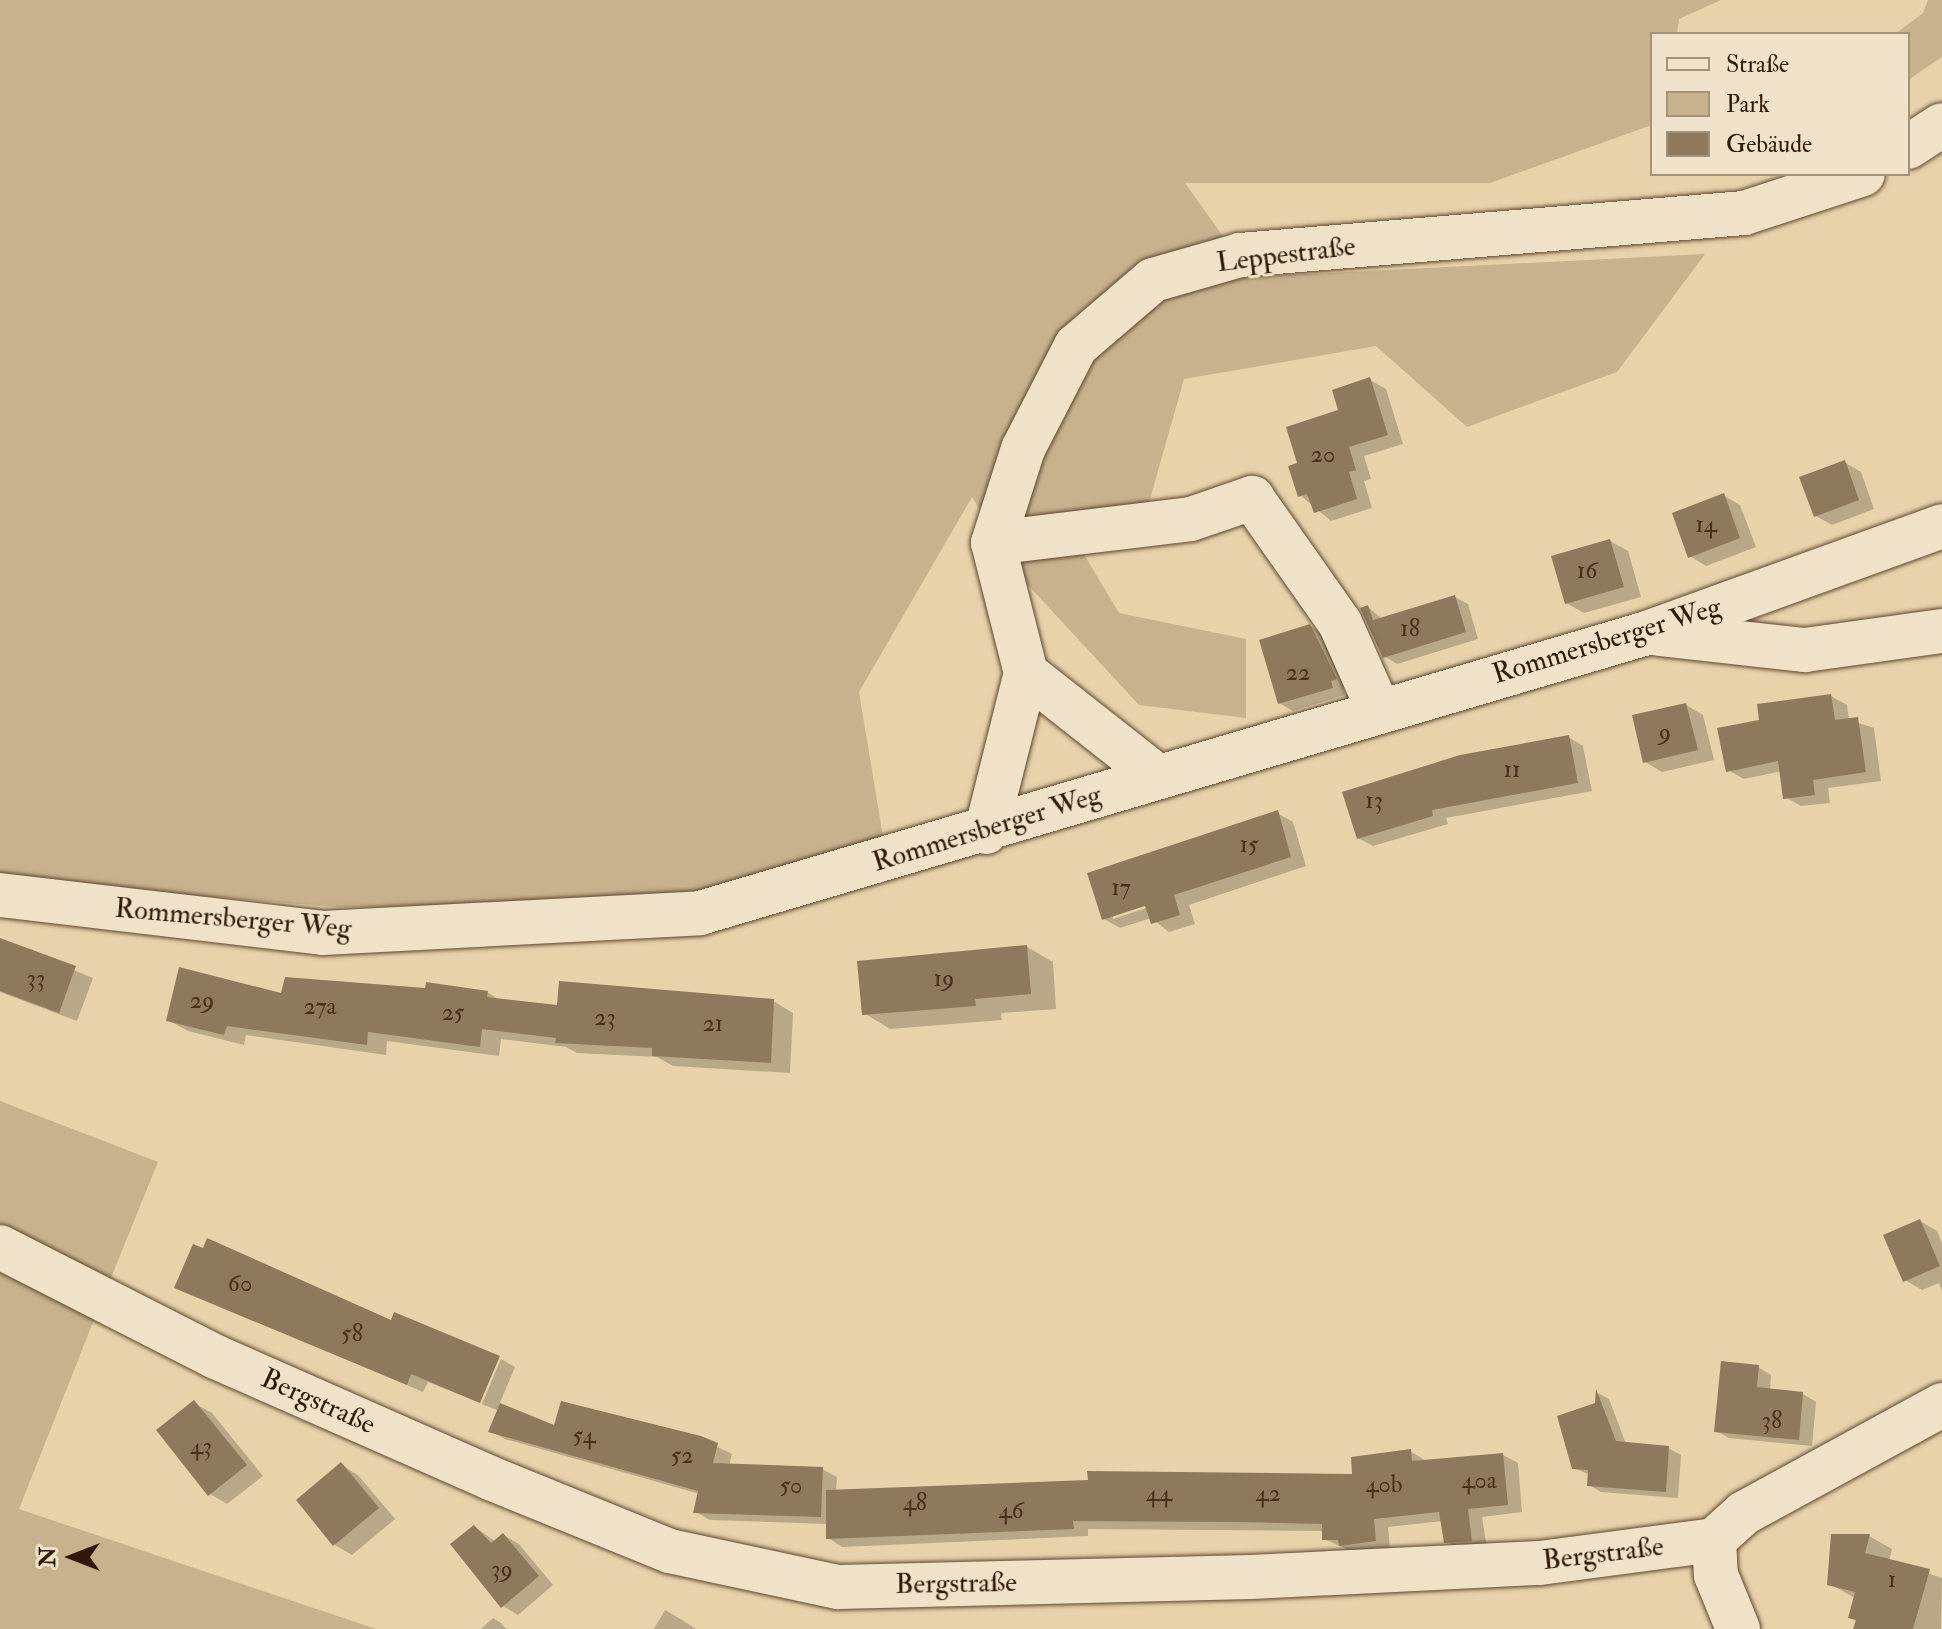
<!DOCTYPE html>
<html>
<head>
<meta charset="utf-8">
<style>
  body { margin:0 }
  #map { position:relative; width:1942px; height:1629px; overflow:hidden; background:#e7d2aa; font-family:"IM FELL Double Pica",serif }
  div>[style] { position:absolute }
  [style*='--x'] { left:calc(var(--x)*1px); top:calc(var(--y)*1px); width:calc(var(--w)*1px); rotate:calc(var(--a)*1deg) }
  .green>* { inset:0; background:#c8b28e }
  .shadow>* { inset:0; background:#0003 }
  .building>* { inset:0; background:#8f795c }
  .roads { filter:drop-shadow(0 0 2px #5e4630) drop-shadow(0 0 2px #5e4630) }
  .minor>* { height:44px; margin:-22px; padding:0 22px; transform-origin:22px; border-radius:22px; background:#efe2c8 }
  span { translate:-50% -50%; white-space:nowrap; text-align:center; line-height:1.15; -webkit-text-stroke:6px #efe2c8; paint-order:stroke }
  .number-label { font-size:24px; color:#48301d }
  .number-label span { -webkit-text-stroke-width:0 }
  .street-label { font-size:28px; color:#301808 }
  .legend { position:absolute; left:1650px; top:32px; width:260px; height:144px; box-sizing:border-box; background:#efe2c8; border:2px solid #a3917b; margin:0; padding:10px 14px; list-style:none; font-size:24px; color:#301808 }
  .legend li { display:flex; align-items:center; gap:16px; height:40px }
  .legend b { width:40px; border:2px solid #a3917b }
  .north { position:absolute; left:32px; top:1517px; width:80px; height:80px; -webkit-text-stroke:6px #efe2c8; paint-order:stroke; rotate:270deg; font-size:22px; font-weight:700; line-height:32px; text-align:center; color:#301808 }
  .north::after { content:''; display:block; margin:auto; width:28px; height:36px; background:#301808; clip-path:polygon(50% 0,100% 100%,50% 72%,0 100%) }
</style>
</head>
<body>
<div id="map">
  <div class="green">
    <div style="clip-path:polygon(0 0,1721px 0,1679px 19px,1677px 34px,1652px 34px,1652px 125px,1490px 183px,1185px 183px,1252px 277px,1705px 254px,1617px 372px,1467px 427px,1376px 346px,1184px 379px,1148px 506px,1061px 516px,1119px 613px,1246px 639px,1246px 718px,1139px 705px,1027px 584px,972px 497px,859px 692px,886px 855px,694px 906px,335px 907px,0 879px)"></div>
    <div style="clip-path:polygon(1928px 0,1942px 0,1942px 57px,1908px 80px,1908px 34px,1895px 34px,1923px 13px)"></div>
    <div style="clip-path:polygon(0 1101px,158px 1162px,108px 1285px,0 1232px)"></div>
    <div style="clip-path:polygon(0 1253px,101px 1302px,19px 1509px,376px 1629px,0 1629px)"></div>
  </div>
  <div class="shadow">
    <div style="clip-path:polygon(1370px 380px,1386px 389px,1403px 444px,1364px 456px,1371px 479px,1364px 481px,1372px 508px,1331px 521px,1300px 495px,1300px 465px)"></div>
    <div style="clip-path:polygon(1844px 462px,1861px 472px,1874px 509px,1832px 525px,1816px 516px)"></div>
    <div style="clip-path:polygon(1723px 495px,1740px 505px,1756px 547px,1706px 566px,1690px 556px)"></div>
    <div style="clip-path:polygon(1610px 541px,1628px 551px,1641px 597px,1584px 613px,1566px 603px)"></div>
    <div style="clip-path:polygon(1455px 597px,1468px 604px,1478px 639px,1397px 664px,1384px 656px,1368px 607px,1382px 619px)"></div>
    <div style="clip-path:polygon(1310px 626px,1323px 634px,1349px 686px,1343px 688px,1345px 695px,1293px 711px,1279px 703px)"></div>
    <div style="clip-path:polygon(1831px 696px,1847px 705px,1849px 720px,1874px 728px,1881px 781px,1828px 788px,1830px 803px,1801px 806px,1785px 797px,1782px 771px,1744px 779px,1728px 770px,1761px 721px)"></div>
    <div style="clip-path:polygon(1686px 705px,1703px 715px,1714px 760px,1662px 772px,1645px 762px)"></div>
    <div style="clip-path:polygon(1568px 737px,1583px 746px,1592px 791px,1446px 818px,1448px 824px,1373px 846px,1358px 838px)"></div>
    <div style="clip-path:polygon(evenodd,1277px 813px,1293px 822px,1306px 866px,1189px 905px,1195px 924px,1169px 932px,1151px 918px,1120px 928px,1104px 919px,1277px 813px,1154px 901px,1155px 905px,1113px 919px,1113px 915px,1154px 901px)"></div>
    <div style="clip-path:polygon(0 940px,93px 978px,77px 1021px,0 992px)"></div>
    <div style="clip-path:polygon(1027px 947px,1053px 962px,1056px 1009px,1001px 1013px,1002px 1020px,890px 1029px,864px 1013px)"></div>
    <div style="clip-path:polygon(487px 992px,501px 1001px,559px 1007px,773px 1001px,793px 1013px,790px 1073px,673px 1066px,657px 1057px,577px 1053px,566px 1047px,501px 1039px,499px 1056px,387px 1041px,386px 1055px,246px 1035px,244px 1045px,188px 1031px,168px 1020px,283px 996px)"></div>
    <div style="clip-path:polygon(1920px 1221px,1937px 1231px,1942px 1243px,1942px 1291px,1939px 1283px,1922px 1290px,1905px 1280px)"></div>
    <div style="clip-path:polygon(177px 1287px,392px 1322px,498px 1357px,478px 1402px,428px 1382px,423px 1392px)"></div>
    <div style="clip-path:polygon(501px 1359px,515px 1367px,499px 1405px,556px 1428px,700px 1438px,732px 1454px,729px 1466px,822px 1469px,837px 1477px,836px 1491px,1355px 1476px,1410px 1451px,1425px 1460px,1503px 1455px,1518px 1463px,1522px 1512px,1482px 1517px,1487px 1549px,1461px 1550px,1446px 1541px,1442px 1521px,1388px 1527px,1390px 1549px,1356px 1553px,1324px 1539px,1324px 1531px,1088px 1529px,1088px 1536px,842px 1547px,828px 1538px,828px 1524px,710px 1520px,696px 1512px,700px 1494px,505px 1439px,490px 1431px,499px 1411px,482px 1404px)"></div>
    <div style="clip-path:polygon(1758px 1367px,1771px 1375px,1770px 1390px,1803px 1394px,1816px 1402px,1812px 1446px,1729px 1438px,1716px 1431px)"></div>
    <div style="clip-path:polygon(1598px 1393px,1609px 1399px,1626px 1444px,1668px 1448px,1681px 1455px,1678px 1498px,1601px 1492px,1589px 1485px,1590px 1475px,1574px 1468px)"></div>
    <div style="clip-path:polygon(194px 1403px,212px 1413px,263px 1476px,227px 1504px,210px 1494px)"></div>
    <div style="clip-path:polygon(341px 1465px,358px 1475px,395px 1519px,352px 1555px,335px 1545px)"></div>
    <div style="clip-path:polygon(475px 1527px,496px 1542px,503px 1535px,519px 1544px,553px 1585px,518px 1615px,503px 1606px)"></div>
    <div style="clip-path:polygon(1869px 1536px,1892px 1549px,1889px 1561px,1942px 1578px,1941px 1629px,1855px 1629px,1857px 1621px,1850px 1617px,1855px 1598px,1830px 1584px)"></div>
    <div style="clip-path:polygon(665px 1610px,682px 1620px,696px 1629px,654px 1629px)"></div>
    <div style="clip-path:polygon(493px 1618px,501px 1623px,506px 1629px,481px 1629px)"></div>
  </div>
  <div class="building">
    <div style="clip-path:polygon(1370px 377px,1388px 435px,1349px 447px,1356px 470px,1349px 472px,1357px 499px,1314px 513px,1307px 494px,1298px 497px,1288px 466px,1297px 463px,1286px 427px,1338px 410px,1332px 390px)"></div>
    <div style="clip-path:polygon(1845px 460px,1859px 500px,1814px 517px,1799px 477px)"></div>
    <div style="clip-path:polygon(1724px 493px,1740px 538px,1688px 558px,1672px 513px)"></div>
    <div style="clip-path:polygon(1610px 539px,1624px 587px,1565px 604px,1551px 556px)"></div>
    <div style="clip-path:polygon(1455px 595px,1466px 632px,1383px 658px,1360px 608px,1368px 605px,1373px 620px)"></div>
    <div style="clip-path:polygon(1310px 624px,1337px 679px,1331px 681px,1333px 688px,1278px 704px,1259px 640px)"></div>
    <div style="clip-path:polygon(1831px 694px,1835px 720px,1858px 717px,1866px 772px,1813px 780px,1815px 795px,1783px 799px,1778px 761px,1726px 772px,1717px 728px,1759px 720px,1757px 704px)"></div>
    <div style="clip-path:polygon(1686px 703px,1698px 750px,1643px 763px,1632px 715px)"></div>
    <div style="clip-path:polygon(1569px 735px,1578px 783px,1432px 810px,1433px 816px,1357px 839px,1342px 792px,1460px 755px)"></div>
    <div style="clip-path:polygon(1278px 810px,1291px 857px,1174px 895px,1180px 915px,1151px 924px,1145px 906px,1102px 920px,1087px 873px)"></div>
    <div style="clip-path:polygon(0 938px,76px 966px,59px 1013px,0 991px)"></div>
    <div style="clip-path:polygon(1027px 945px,1031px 994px,975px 999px,976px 1006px,862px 1015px,857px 961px)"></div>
    <div style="clip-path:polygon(179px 967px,281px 993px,285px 977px,425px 988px,426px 982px,488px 991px,487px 997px,557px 1005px,559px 981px,774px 999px,771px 1063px,652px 1056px,652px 1048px,555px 1043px,556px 1038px,482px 1029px,480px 1047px,368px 1032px,367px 1045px,227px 1026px,224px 1035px,166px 1021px)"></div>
    <div style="clip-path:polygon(1920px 1219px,1940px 1266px,1903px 1282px,1883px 1235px)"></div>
    <div style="clip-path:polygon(207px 1238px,391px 1320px,394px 1312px,500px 1356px,480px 1403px,411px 1374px,407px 1385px,174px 1288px,193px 1244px,203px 1248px)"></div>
    <div style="clip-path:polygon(1721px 1361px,1759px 1365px,1757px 1387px,1803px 1392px,1799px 1440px,1714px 1432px)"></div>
    <div style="clip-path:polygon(1596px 1389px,1616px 1441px,1669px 1446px,1666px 1492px,1587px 1486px,1588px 1470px,1572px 1469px,1557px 1416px,1595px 1403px)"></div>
    <div style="clip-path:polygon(194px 1400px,247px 1465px,208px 1496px,156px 1430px)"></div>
    <div style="clip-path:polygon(561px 1401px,701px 1436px,718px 1443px,713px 1463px,823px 1467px,821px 1517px,693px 1513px,698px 1491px,488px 1432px,500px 1403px,554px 1425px)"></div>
    <div style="clip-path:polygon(1411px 1449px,1412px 1461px,1503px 1453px,1508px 1505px,1468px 1509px,1472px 1541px,1444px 1543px,1439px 1512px,1374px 1519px,1376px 1541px,1339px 1546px,1338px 1540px,1322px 1540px,1322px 1524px,1235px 1522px,1073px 1521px,1074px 1529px,826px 1539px,826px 1490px,1088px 1480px,1087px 1471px,1352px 1474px,1351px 1457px)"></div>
    <div style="clip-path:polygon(341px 1462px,379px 1508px,333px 1546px,296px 1500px)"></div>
    <div style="clip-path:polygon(474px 1525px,491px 1543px,503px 1533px,539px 1576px,501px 1608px,450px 1544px)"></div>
    <div style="clip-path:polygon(1831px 1534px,1870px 1534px,1865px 1553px,1930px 1569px,1913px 1629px,1853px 1629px,1856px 1620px,1848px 1618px,1855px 1592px,1827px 1585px)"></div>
  </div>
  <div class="roads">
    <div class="minor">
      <div style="--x:1908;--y:147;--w:40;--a:-32.9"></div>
      <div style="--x:993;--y:543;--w:199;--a:-6.9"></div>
      <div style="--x:1191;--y:519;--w:65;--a:-19"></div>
      <div style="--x:1252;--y:498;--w:153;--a:54.9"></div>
      <div style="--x:1340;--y:623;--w:96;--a:66.1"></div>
      <div style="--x:1659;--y:634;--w:147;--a:6.3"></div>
      <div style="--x:1805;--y:650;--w:138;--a:-7.9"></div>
      <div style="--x:1026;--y:673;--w:167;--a:38.2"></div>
      <div style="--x:986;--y:832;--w:164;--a:-75.9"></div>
      <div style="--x:1026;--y:673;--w:134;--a:-104.2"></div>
      <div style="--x:993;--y:543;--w:99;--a:-72.3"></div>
      <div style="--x:1023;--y:449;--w:116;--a:-62.8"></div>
      <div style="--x:1076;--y:346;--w:101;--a:-40.6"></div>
      <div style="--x:1153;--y:280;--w:91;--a:-16"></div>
      <div style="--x:1240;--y:255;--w:506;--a:-4.76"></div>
      <div style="--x:1744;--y:213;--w:125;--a:-18.1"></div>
      <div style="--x:0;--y:895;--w:325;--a:6.7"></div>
      <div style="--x:323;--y:933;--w:378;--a:-3"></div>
      <div style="--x:700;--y:913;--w:988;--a:-16.47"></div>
      <div style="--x:1647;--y:633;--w:314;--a:-19.9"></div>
      <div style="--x:0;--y:1247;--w:242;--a:27"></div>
      <div style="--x:216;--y:1357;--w:300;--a:23.8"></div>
      <div style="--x:490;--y:1478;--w:194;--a:22.1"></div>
      <div style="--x:670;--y:1551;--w:172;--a:12.1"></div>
      <div style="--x:838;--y:1587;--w:413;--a:-1.4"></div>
      <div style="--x:1251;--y:1577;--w:289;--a:-2.8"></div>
      <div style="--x:1540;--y:1563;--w:176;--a:-7.5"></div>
      <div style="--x:1714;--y:1540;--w:40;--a:-42"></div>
      <div style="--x:1744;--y:1513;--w:226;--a:-28.6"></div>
      <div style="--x:1714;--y:1540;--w:35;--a:87"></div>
      <div style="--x:1716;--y:1575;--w:58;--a:67.8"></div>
    </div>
  </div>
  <div class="number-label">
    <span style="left:1323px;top:455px">20</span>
    <span style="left:1706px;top:525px">14</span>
    <span style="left:1587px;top:571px">16</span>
    <span style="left:1410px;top:629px">18</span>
    <span style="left:1298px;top:673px">22</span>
    <span style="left:1665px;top:733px">9</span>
    <span style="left:1512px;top:770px">11</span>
    <span style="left:1374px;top:801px">13</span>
    <span style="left:1249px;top:845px">15</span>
    <span style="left:1121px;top:888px">17</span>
    <span style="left:36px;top:979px">33</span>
    <span style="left:944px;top:979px">19</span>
    <span style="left:202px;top:1001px">29</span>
    <span style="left:320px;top:1007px">27a</span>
    <span style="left:453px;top:1013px">25</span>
    <span style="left:605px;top:1018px">23</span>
    <span style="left:713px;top:1024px">21</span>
    <span style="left:240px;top:1284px">60</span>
    <span style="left:352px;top:1334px">58</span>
    <span style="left:1772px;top:1421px">38</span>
    <span style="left:584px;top:1436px">54</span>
    <span style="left:201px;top:1447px">43</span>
    <span style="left:682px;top:1456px">52</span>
    <span style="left:1479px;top:1481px">40a</span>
    <span style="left:1384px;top:1485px">40b</span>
    <span style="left:791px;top:1486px">50</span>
    <span style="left:1159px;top:1494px">44</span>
    <span style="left:1268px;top:1494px">42</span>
    <span style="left:915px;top:1503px">48</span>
    <span style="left:1011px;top:1511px">46</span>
    <span style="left:502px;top:1570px">39</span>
    <span style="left:1892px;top:1580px">1</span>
  </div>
  <div class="street-label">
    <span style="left:1286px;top:255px;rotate:-7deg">Leppestraße</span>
    <span style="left:1607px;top:641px;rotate:-17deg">Rommersberger Weg</span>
    <span style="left:987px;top:829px;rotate:-17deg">Rommersberger Weg</span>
    <span style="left:233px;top:919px;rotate:5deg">Rommersberger Weg</span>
    <span style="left:318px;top:1402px;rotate:24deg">Bergstraße</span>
    <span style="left:1603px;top:1554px;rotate:-7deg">Bergstraße</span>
    <span style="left:956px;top:1584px;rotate:-1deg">Bergstraße</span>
  </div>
  <ul class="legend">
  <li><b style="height:10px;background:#efe2c8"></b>Straße</li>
  <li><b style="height:22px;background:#c8b28e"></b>Park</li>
  <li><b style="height:22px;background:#8f795c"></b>Gebäude</li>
  </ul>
  <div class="north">N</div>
</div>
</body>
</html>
